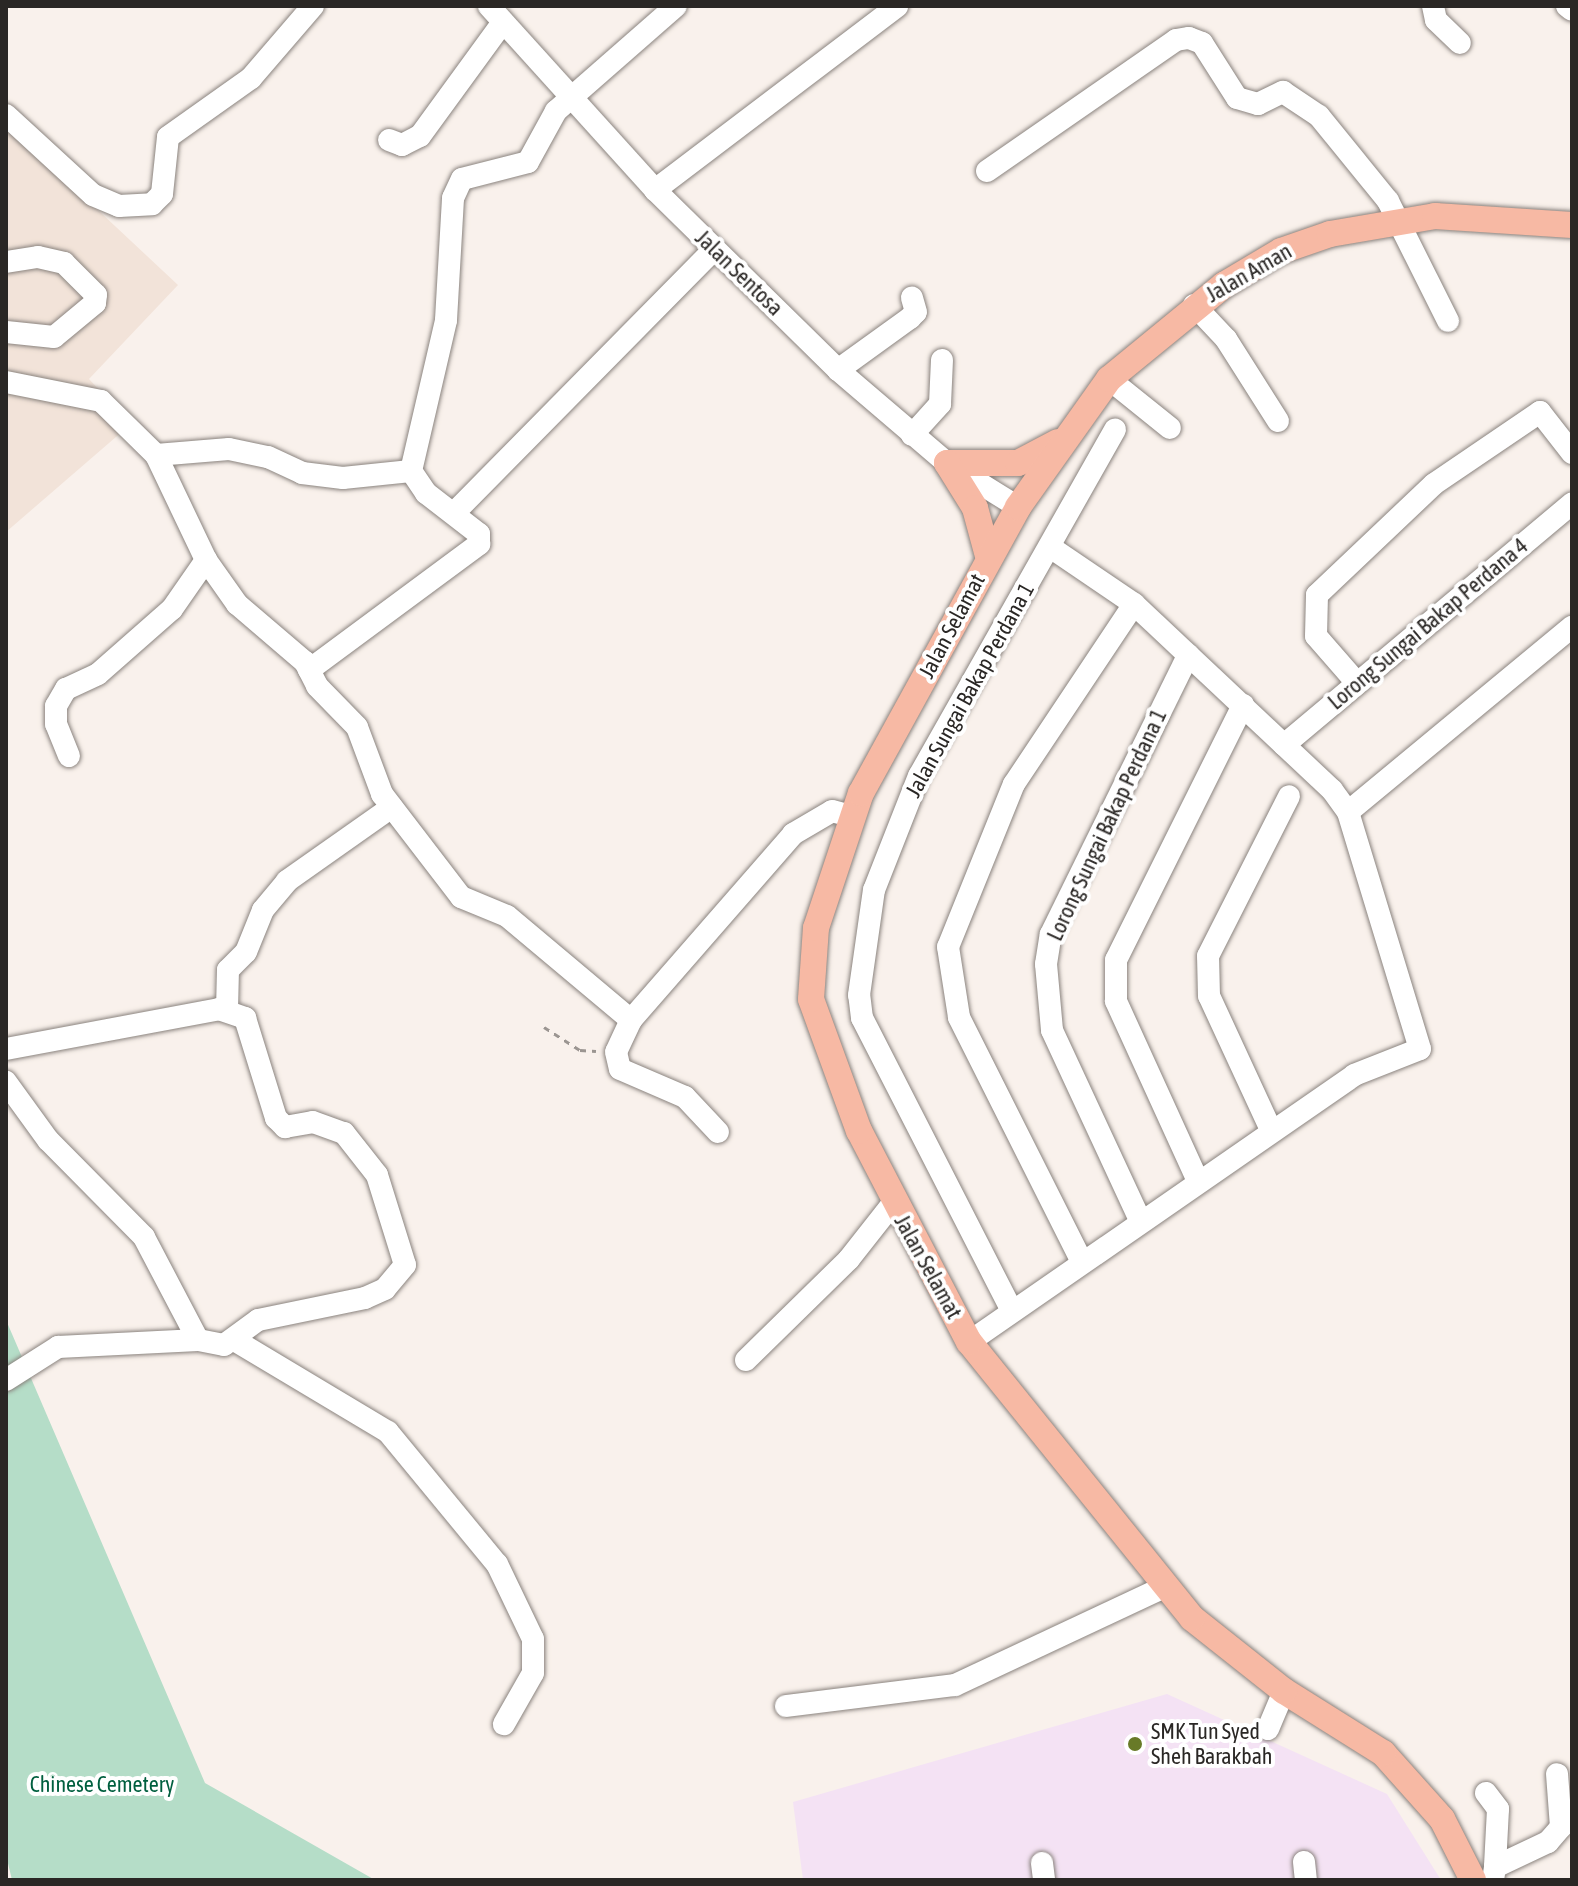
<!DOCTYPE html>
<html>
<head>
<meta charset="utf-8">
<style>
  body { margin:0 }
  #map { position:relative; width:1578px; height:1886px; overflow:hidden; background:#f9f1ec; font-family:"Asap Condensed",sans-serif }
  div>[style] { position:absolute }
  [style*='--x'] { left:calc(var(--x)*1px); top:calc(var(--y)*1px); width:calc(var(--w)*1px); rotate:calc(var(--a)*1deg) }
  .built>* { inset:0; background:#f2e3d9 }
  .education>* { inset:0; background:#f4e2f4 }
  .green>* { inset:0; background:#b5ddc8 }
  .path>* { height:3px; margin-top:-1.5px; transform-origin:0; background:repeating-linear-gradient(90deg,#9b9591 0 6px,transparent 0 12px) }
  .roads { filter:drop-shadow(0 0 2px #8a837e) drop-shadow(0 0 2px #8a837e) }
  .minor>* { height:22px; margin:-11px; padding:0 11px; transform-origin:11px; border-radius:11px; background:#fff }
  .major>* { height:26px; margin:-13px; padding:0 13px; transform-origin:13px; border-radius:13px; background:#f7b9a4 }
  .dots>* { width:22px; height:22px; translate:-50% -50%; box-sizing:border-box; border:4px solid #fff; border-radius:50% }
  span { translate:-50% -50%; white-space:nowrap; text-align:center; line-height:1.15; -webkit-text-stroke:8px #fff; paint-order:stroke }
  .street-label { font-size:22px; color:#2a2725 }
  .poi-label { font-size:22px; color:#2a2725 }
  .left { translate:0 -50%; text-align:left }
  .park-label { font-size:22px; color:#005f3f }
  .frame { position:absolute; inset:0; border:8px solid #2a2725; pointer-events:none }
</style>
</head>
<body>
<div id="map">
  <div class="built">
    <div style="clip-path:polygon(6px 124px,178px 285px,89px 379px,131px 424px,6px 532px)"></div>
  </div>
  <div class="education">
    <div style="clip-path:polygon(1167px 1694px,1387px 1794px,1441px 1880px,803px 1880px,793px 1802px)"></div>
  </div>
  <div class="green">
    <div style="clip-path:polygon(6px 1320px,205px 1783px,375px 1880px,12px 1880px,6px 1855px)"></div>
  </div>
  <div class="path">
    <div style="--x:544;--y:1027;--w:43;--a:32.6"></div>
    <div style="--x:580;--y:1050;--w:16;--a:4"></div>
  </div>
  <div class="roads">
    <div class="minor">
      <div style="--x:489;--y:6;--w:248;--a:47.9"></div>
      <div style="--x:655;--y:190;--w:257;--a:44.5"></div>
      <div style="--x:838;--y:370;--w:143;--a:40.5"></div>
      <div style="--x:947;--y:463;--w:84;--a:31.8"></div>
      <div style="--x:1433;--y:6;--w:14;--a:78"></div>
      <div style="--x:1436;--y:20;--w:33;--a:44"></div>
      <div style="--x:1567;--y:6;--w:6;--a:39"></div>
      <div style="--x:6;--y:115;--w:118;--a:42.6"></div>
      <div style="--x:93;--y:195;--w:28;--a:23"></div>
      <div style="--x:119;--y:206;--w:33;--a:-3"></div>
      <div style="--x:152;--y:204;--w:14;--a:-45"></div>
      <div style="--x:162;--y:194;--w:57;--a:-84"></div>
      <div style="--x:168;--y:137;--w:102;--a:-35.4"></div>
      <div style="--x:251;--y:78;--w:95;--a:-49.3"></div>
      <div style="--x:389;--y:140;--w:14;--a:21"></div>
      <div style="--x:402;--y:145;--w:20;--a:-27"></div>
      <div style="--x:420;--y:136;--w:141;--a:-53.9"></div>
      <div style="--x:987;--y:171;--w:230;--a:-34.7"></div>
      <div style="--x:1176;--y:40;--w:13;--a:-9"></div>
      <div style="--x:1189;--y:38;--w:14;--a:21"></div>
      <div style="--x:1202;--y:43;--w:65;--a:57.5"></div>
      <div style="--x:1237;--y:98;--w:22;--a:16"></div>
      <div style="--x:1258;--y:104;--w:28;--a:-26"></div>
      <div style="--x:1283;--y:92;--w:43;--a:33.7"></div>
      <div style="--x:1319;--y:116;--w:109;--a:50.9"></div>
      <div style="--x:1388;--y:201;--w:134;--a:63.4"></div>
      <div style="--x:655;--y:190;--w:304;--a:-37.2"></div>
      <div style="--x:6;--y:262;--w:32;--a:-9"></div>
      <div style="--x:38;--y:257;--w:27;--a:13"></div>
      <div style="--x:64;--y:263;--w:45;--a:45"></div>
      <div style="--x:96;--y:295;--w:8;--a:97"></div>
      <div style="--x:95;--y:303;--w:53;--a:140.3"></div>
      <div style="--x:54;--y:337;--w:48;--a:-174.1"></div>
      <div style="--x:1194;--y:305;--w:47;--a:46.7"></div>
      <div style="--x:1226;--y:339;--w:97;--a:57.6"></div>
      <div style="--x:838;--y:370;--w:89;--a:-35.8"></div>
      <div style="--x:910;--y:318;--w:8;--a:-45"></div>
      <div style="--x:916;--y:312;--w:15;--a:-106"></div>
      <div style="--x:1109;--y:379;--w:78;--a:38.8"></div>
      <div style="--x:6;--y:382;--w:97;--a:11.3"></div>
      <div style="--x:101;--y:401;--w:77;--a:44.5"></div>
      <div style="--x:156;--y:455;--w:116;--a:64.5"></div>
      <div style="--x:206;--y:560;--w:54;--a:54.8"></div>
      <div style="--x:237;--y:604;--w:89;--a:40.5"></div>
      <div style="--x:305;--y:662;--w:27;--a:63"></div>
      <div style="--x:317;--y:686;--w:57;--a:45.7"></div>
      <div style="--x:357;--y:727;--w:72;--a:69.5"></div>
      <div style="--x:382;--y:794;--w:130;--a:52.5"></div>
      <div style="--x:461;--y:897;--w:50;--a:22.4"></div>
      <div style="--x:507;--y:916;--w:162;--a:40"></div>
      <div style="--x:631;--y:1020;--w:247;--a:-48.9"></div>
      <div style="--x:793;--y:834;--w:45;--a:-30.5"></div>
      <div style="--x:832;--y:811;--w:20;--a:15"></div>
      <div style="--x:912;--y:435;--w:42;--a:-47.9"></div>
      <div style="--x:940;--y:404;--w:44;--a:-87.4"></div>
      <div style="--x:156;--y:455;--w:73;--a:-4.7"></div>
      <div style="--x:229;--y:449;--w:40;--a:12"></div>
      <div style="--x:268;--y:457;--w:38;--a:25"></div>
      <div style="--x:302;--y:473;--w:41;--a:7"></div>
      <div style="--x:343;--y:478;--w:68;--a:-5.9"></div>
      <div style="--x:455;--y:512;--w:369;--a:-45.4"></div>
      <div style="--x:309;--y:670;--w:212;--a:-36.5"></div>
      <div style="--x:479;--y:544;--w:10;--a:-90"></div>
      <div style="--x:479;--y:534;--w:67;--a:-142.3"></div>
      <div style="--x:426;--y:493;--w:27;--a:-124"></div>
      <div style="--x:411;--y:471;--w:155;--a:-76.9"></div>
      <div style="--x:446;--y:320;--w:122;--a:-86.7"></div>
      <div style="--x:453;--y:198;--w:21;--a:-65"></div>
      <div style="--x:462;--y:179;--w:68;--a:-14.4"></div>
      <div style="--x:528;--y:162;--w:58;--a:-61.2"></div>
      <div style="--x:556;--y:111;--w:159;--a:-41.2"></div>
      <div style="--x:1357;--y:683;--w:62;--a:-131.1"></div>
      <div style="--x:1316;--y:636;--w:41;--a:-88.6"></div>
      <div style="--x:1317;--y:595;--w:161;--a:-43.5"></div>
      <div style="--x:1434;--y:484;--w:128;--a:-34.2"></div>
      <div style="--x:1540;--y:412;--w:52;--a:52"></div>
      <div style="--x:1284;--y:745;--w:376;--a:-40"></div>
      <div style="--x:69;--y:756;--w:35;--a:-112"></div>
      <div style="--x:56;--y:724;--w:18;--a:-90"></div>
      <div style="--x:56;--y:706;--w:20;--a:-60"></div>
      <div style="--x:66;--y:689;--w:35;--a:-25"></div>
      <div style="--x:98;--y:674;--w:98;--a:-41.3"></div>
      <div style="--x:172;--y:609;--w:60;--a:-55.2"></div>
      <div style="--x:1348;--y:812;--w:291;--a:-39.6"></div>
      <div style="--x:227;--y:1010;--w:40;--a:-88.6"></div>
      <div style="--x:228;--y:970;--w:25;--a:-45"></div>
      <div style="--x:246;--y:952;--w:45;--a:-68"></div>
      <div style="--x:263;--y:910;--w:38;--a:-50"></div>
      <div style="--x:287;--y:881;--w:128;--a:-35.2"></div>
      <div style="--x:631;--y:1020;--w:35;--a:115"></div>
      <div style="--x:616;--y:1052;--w:17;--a:77"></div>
      <div style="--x:620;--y:1069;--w:71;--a:23.3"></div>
      <div style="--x:685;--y:1097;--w:48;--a:46.7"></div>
      <div style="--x:6;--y:1049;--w:217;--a:-10.6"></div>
      <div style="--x:219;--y:1009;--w:28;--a:19"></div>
      <div style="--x:245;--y:1018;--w:105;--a:72.8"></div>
      <div style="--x:276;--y:1118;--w:13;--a:45"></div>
      <div style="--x:285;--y:1127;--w:28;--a:-10"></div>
      <div style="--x:313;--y:1122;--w:33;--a:20"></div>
      <div style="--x:344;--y:1133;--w:53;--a:51.8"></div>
      <div style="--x:377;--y:1175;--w:94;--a:72.7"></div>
      <div style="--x:405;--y:1265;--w:31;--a:130"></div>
      <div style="--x:385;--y:1289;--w:22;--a:156"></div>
      <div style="--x:365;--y:1298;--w:109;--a:168.4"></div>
      <div style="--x:258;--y:1320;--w:42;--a:143.7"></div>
      <div style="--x:224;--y:1345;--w:26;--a:-169"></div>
      <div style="--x:198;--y:1340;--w:116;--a:-117.7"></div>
      <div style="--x:144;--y:1237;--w:136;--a:-134.7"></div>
      <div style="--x:48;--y:1140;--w:72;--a:-125.9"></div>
      <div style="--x:1271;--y:1130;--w:148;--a:-114.8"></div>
      <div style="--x:1209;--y:996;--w:40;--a:-91.4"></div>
      <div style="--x:1208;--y:956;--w:179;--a:-63.1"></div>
      <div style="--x:1197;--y:1179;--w:196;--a:-114.5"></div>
      <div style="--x:1116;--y:1001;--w:41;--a:-90"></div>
      <div style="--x:1116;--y:960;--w:285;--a:-63.5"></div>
      <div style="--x:1140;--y:1220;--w:209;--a:-114.9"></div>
      <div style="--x:1052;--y:1030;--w:66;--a:-95.2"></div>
      <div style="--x:1046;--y:964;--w:30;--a:-81"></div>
      <div style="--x:1051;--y:934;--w:311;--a:-63.8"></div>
      <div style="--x:1082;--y:1262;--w:274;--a:-116.7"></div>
      <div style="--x:959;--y:1017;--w:71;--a:-98.9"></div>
      <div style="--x:948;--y:947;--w:176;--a:-68"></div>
      <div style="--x:1014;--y:784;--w:216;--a:-56.3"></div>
      <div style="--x:1012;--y:1311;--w:329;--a:-117.1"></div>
      <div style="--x:862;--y:1018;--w:23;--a:-97"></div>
      <div style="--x:859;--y:995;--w:106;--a:-81.9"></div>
      <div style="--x:874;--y:890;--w:123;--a:-68.5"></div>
      <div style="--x:919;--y:776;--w:398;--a:-60.5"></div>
      <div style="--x:236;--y:1341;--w:177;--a:30.9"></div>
      <div style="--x:388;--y:1432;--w:171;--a:50.5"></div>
      <div style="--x:497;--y:1564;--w:83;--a:64.4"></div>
      <div style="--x:533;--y:1639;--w:34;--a:90"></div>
      <div style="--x:533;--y:1673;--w:59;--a:119.6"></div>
      <div style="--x:969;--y:1342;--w:469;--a:-34.7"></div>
      <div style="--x:1354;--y:1075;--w:71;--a:-21.5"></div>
      <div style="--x:1420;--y:1049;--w:248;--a:-106.9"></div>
      <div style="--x:1348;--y:812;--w:27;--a:-126"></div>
      <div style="--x:1332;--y:790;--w:272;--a:-136.8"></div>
      <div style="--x:1134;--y:604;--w:102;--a:-145.8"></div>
      <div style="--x:746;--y:1360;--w:144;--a:-44.4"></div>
      <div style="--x:849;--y:1259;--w:71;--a:-51.8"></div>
      <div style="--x:6;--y:1380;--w:62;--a:-32.4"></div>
      <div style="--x:58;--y:1347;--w:140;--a:-2.9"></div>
      <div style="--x:786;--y:1706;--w:170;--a:-7.1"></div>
      <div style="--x:955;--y:1685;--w:233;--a:-25.1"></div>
      <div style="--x:1268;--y:1729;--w:41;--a:-67.2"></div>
      <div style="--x:1486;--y:1793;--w:20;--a:53"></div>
      <div style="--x:1498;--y:1809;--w:58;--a:93"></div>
      <div style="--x:1304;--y:1862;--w:18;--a:84"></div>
      <div style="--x:1042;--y:1863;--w:17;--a:83"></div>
      <div style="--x:1493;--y:1880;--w:13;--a:-81"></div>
      <div style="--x:1495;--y:1867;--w:59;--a:-25.3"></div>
      <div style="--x:1548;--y:1842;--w:20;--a:-49"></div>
      <div style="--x:1561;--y:1827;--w:53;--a:-94.3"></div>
    </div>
    <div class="major">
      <div style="--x:947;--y:463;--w:71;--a:0"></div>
      <div style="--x:1018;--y:463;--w:45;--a:-27.7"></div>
      <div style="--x:947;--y:463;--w:53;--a:58.1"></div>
      <div style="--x:975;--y:508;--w:50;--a:74.8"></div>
      <div style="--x:1473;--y:1880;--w:68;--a:-116.9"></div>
      <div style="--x:1442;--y:1819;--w:89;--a:-131.8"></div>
      <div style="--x:1383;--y:1753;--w:117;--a:-147.9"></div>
      <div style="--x:1284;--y:1691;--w:117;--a:-141.6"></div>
      <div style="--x:1192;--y:1618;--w:355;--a:-128.9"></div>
      <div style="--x:969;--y:1342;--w:238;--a:-117.5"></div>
      <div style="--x:859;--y:1131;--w:140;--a:-110"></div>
      <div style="--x:811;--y:999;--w:71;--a:-86"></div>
      <div style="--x:816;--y:928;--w:142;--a:-71.6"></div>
      <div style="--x:861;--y:793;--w:326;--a:-61.2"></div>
      <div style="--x:1018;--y:507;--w:157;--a:-54.6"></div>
      <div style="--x:1109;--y:379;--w:149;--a:-39.3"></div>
      <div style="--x:1224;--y:285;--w:66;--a:-30.8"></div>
      <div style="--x:1281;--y:251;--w:52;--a:-19.1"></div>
      <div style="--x:1330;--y:234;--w:107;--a:-9.7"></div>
      <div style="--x:1435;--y:216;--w:137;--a:3.8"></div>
    </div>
  </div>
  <div class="dots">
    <div style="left:1135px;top:1744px;background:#687a28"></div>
  </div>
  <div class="street-label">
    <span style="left:739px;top:273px;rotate:44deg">Jalan Sentosa</span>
    <span style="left:1249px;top:273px;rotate:-30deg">Jalan Aman</span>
    <span style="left:1428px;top:624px;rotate:-40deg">Lorong Sungai Bakap Perdana 4</span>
    <span style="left:952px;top:626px;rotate:-62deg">Jalan Selamat</span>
    <span style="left:970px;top:690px;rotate:-61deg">Jalan Sungai Bakap Perdana 1</span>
    <span style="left:1107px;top:825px;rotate:-65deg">Lorong Sungai Bakap Perdana 1</span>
    <span style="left:928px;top:1267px;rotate:61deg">Jalan Selamat</span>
  </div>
  <div class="poi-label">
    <span class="left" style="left:1151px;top:1744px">SMK Tun Syed<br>Sheh Barakbah</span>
  </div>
  <div class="park-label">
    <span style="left:102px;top:1785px">Chinese Cemetery</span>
  </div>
  <div class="frame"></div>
</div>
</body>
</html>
